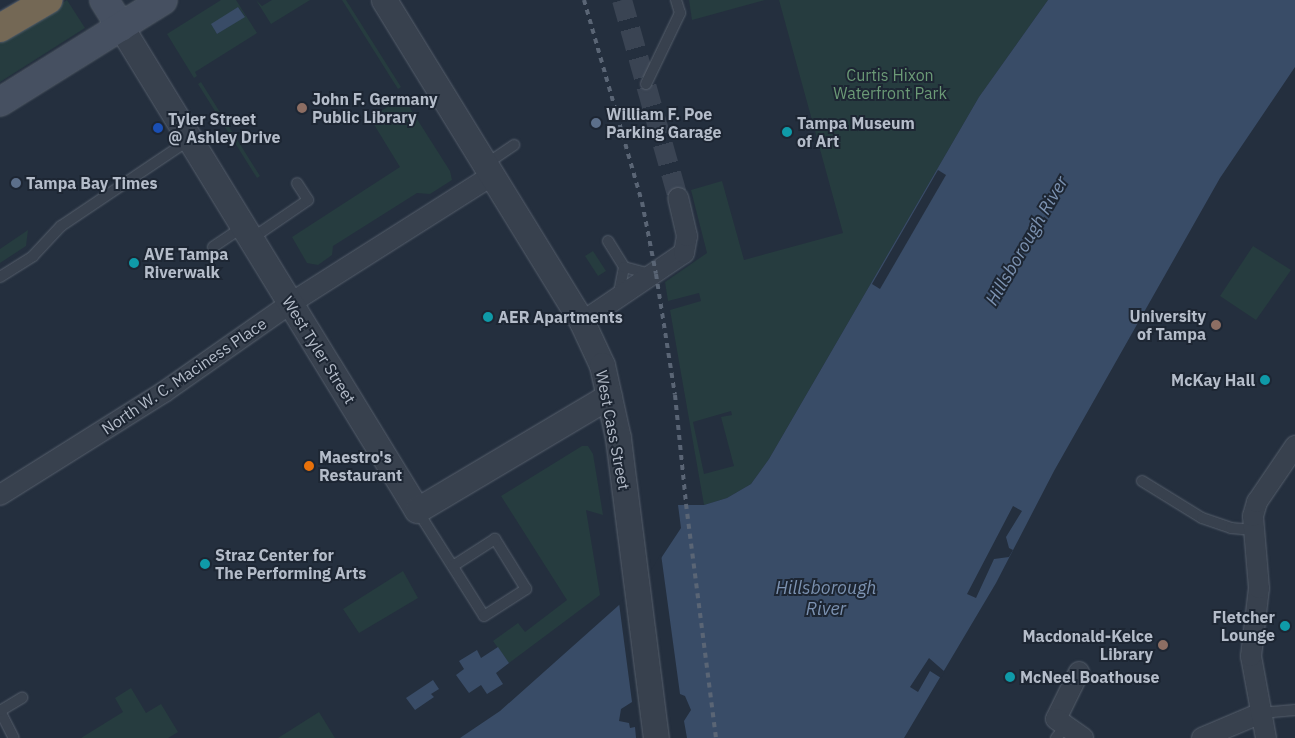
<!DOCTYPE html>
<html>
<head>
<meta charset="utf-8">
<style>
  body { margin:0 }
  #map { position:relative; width:1295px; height:738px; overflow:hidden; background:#242f3e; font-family:"IBM Plex Sans",sans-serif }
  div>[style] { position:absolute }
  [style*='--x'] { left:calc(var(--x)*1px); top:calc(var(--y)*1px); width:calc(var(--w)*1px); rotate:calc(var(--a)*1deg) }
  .green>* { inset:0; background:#263c3f }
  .water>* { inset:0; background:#394c67 }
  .pier>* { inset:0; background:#242f3e }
  .minor-tunnel>* { height:20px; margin-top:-10px; transform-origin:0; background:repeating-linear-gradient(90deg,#3a4453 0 20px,transparent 0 30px) }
  .roads { filter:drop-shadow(0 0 1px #565f6c) drop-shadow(0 0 1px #565f6c) }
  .service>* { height:10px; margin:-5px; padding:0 5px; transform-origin:5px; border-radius:5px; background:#38414e }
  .minor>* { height:20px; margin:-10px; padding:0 10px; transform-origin:10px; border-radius:10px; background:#38414e }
  .tertiary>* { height:25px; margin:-12.5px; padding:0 12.5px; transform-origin:12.5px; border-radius:12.5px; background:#38414e }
  .secondary>* { height:28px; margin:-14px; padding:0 14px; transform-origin:14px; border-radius:14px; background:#465061 }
  .motorway>* { height:28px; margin:-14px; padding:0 14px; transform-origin:14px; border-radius:14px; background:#746855 }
  .rail>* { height:4px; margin-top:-2px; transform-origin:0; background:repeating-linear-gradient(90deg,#5a6575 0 5px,transparent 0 10px) }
  .dots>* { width:14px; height:14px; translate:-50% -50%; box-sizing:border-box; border:2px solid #1d2633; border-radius:50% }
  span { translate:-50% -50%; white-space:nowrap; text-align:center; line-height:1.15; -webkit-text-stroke:4px #1d2633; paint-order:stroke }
  .park-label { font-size:16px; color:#6b9a76 }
  .poi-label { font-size:16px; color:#b4bcc9; font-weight:700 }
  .left { translate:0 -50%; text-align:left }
  .right { translate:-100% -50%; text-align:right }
  .street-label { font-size:16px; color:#b4bcc9 }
  .water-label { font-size:18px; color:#7c92b1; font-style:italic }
</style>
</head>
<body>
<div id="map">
  <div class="green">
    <div style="clip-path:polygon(67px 0,85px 28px,0 82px,0 43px)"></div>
    <div style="clip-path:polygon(evenodd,221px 0,236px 0,257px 33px,195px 72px,197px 76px,194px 78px,167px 34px,221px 0,238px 7px,245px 16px,217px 34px,212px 25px,238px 7px)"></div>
    <div style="clip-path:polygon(256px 0,262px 6px,272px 0,310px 0,271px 24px)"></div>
    <div style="clip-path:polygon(342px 0,346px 0,401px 87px,398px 89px)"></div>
    <div style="clip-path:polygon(689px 0,765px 0,692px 20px)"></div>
    <div style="clip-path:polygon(evenodd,779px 0,1048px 0,979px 97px,769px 459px,751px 484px,727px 498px,704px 505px,670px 310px,701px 301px,699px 293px,668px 301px,665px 282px,707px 253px,691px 190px,722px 181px,744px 260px,843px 233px,779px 0,731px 411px,732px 415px,721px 417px,734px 466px,704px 474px,693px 422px,731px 411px)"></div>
    <div style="clip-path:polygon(201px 82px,260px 176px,257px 178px,198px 84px)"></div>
    <div style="clip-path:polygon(403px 97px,450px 171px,452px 180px,430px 194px,417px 193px,333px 246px,332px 255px,318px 265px,307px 263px,292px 237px,400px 167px,370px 118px)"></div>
    <div style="clip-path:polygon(28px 230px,26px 246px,0 263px,0 249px)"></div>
    <div style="clip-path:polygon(1253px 246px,1291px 270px,1256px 320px,1220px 296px)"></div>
    <div style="clip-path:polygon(593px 251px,606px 271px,598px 276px,585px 256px)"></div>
    <div style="clip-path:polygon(582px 446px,588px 446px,593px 454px,603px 515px,586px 510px,600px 595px,509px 663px,493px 641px,518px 623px,525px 632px,567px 600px,501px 496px)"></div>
    <div style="clip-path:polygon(403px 571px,418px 598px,359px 633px,343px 609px)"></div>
    <div style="clip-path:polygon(131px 688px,146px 713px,161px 704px,178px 732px,168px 738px,81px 738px,123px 712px,115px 698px)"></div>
    <div style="clip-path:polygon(319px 712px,335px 738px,278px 738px)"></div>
  </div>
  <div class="water">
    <div style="clip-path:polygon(1048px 0,1295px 0,1295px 67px,1220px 178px,1054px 471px,996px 583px,904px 738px,460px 738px,500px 711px,646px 581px,681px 528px,678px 505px,704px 505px,727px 498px,751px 484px,769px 459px,979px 97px)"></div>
    <div style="clip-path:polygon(238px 7px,245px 17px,217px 34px,211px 24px)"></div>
    <div style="clip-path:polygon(498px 647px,509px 663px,496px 673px,503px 684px,487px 694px,481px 685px,469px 693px,456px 675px,464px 669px,459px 661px,477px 650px,481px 658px)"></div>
    <div style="clip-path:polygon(433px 680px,439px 689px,431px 694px,434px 697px,415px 710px,406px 698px)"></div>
  </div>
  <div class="pier">
    <div style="clip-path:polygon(938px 170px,946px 175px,880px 289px,872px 284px)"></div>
    <div style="clip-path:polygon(1013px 506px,1022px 511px,1006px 537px,1009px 548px,1013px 550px,1009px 557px,994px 559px,976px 598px,967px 594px)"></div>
    <div style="clip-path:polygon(661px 554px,680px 694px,685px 696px,691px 710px,684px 721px,687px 738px,636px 738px,635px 727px,630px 728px,629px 723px,619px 721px,621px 709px,632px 702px,619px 603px,645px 580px)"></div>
    <div style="clip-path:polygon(929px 658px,945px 672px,941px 678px,930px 671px,918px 692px,910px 687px)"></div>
  </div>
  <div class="minor-tunnel">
    <div style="--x:622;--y:0;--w:206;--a:74.2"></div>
  </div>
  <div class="roads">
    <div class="service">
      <div style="--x:646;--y:84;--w:79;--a:-64.4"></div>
      <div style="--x:680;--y:13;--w:14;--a:-107"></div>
      <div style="--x:486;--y:164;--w:34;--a:-34"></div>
      <div style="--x:251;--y:239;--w:69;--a:-34.4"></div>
      <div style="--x:308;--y:200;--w:20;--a:-123"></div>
      <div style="--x:608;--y:241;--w:31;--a:58"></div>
      <div style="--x:624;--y:267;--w:26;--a:101"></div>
      <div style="--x:213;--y:247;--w:36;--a:-34"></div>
      <div style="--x:624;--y:267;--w:28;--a:15"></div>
      <div style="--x:0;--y:277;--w:39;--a:-32"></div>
      <div style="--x:33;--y:256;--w:41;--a:-47"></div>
      <div style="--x:61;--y:226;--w:154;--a:-33.9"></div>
      <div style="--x:1142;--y:481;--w:70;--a:31.7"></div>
      <div style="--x:1202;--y:518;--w:31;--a:19"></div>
      <div style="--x:1231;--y:528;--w:22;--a:5"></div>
      <div style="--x:417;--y:510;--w:125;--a:57.7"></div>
      <div style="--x:484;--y:616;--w:50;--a:-32.7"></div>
      <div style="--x:526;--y:589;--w:59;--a:-121.8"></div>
      <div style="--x:495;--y:539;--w:50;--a:147.3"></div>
      <div style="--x:0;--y:711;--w:30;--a:63"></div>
      <div style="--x:0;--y:711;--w:26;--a:-31"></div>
      <div style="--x:1261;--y:713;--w:34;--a:-5"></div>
      <div style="--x:1056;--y:738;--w:16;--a:-50"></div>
    </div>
    <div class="minor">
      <div style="--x:582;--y:322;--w:123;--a:-34.1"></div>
      <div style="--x:684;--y:253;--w:17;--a:-80"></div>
      <div style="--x:687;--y:236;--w:39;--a:-103"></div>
      <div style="--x:0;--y:495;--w:194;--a:-32.1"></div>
      <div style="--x:164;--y:392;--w:155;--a:-35"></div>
      <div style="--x:291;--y:303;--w:239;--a:-32.4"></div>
      <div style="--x:1079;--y:672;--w:52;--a:116.1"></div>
      <div style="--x:1056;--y:719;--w:33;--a:35"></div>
      <div style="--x:1202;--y:738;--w:64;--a:-23"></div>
      <div style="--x:1266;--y:738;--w:83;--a:-100.4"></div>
      <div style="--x:1251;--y:656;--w:68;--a:-83.3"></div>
      <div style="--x:1259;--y:588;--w:72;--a:-94.8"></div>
      <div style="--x:1253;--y:516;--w:15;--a:-74"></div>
      <div style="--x:1257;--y:502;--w:68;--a:-55.8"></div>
    </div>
    <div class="tertiary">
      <div style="--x:384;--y:0;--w:378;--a:58.4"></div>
      <div style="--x:582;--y:322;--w:47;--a:65.1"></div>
      <div style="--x:602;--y:365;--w:75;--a:77.6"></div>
      <div style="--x:618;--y:438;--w:302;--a:82.8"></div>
      <div style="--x:121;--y:27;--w:566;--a:58.5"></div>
      <div style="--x:417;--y:510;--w:223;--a:-30.7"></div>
    </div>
    <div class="secondary">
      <div style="--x:104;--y:0;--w:32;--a:58"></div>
      <div style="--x:0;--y:102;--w:192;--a:-32"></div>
    </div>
    <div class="motorway">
      <div style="--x:0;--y:28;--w:56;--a:-30.3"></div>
    </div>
  </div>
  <div class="rail">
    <div style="--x:584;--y:0;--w:210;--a:74"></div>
    <div style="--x:642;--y:202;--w:73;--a:79"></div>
    <div style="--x:656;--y:274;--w:122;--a:81.1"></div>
    <div style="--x:675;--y:395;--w:110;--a:84.2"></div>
    <div style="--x:686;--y:504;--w:236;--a:82.7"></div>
  </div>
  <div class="dots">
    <div style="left:302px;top:108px;background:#8d6e63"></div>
    <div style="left:596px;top:123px;background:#5c6f8a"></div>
    <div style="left:158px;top:128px;background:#1a4fb4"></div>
    <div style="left:787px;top:132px;background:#0f9aa8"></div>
    <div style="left:16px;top:183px;background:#5c6f8a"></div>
    <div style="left:134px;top:263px;background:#0f9aa8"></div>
    <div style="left:488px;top:317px;background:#0f9aa8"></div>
    <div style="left:1216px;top:325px;background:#8d6e63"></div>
    <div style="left:1265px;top:380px;background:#0f9aa8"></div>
    <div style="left:309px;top:466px;background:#e8710a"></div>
    <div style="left:205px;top:564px;background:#0f9aa8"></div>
    <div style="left:1285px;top:626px;background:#0f9aa8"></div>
    <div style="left:1163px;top:645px;background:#8d6e63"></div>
    <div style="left:1010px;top:677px;background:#0f9aa8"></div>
  </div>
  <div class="park-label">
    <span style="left:890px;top:84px">Curtis Hixon<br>Waterfront Park</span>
  </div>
  <div class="poi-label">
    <span class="left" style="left:312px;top:108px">John F. Germany<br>Public Library</span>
    <span class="left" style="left:606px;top:123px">William F. Poe<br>Parking Garage</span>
    <span class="left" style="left:168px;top:128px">Tyler Street<br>@ Ashley Drive</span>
    <span class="left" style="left:797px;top:132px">Tampa Museum<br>of Art</span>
    <span class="left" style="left:26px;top:183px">Tampa Bay Times</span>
    <span class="left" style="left:144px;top:263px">AVE Tampa<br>Riverwalk</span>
    <span class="right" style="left:1206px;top:325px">University<br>of Tampa</span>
    <span class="left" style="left:498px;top:317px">AER Apartments</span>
    <span class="right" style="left:1255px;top:380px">McKay Hall</span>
    <span class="left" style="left:319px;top:466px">Maestro's<br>Restaurant</span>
    <span class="left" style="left:215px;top:564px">Straz Center for<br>The Performing Arts</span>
    <span class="right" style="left:1275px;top:626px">Fletcher<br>Lounge</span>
    <span class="right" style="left:1153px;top:645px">Macdonald-Kelce<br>Library</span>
    <span class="left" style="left:1020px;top:677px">McNeel Boathouse</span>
  </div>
  <div class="street-label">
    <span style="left:319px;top:350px;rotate:58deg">West Tyler Street</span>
    <span style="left:184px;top:376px;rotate:-34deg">North W. C. Maciness Place</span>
    <span style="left:613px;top:430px;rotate:79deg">West Cass Street</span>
  </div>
  <div class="water-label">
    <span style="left:1027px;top:241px;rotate:-60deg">Hillsborough River</span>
    <span style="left:826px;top:599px">Hillsborough<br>River</span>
  </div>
</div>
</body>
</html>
